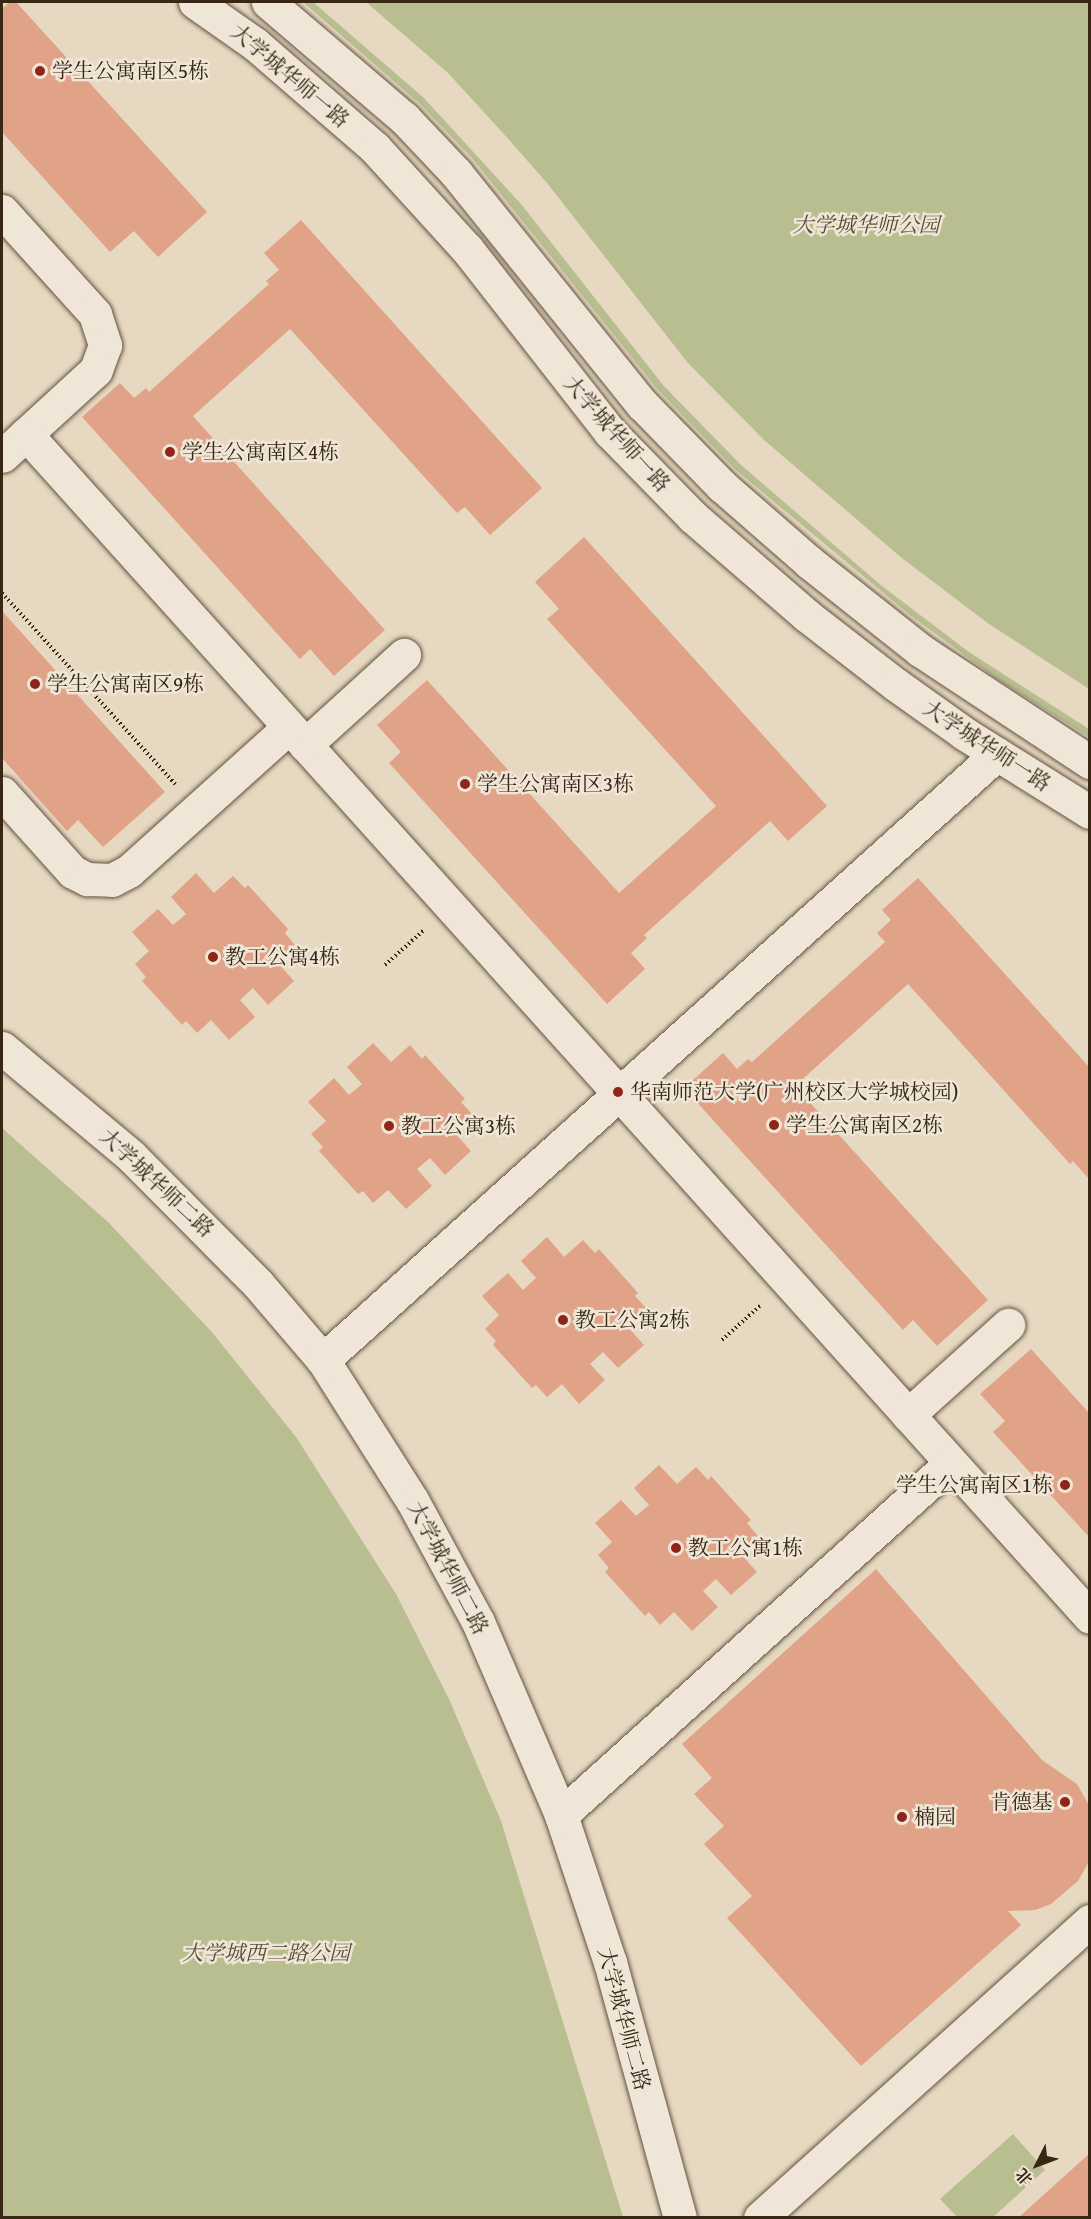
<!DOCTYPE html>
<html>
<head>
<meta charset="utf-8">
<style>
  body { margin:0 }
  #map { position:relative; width:1091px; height:2219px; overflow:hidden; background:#e7d8c1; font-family:"Gentium Book Plus","Noto Serif SC",serif }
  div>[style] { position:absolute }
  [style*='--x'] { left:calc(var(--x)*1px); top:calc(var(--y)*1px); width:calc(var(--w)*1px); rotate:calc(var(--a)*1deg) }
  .green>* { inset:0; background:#b9be90 }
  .building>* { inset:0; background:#e0a388 }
  .path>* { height:4px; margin-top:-2px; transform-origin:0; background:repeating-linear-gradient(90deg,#382715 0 1.5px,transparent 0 4.5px) }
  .roads { filter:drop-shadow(0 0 2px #645340) drop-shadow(0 0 2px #645340) }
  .minor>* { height:33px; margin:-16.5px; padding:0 16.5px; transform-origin:16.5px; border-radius:16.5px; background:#efe6d7 }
  .dots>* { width:16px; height:16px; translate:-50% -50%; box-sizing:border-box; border:3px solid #efe6d7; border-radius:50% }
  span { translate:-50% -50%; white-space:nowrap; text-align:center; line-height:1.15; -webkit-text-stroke:5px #efe6d7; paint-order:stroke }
  .poi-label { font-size:21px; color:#382715 }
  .left { translate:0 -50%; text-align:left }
  .right { translate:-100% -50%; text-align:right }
  .street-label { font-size:21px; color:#382715 }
  .park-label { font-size:21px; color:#584d34; font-style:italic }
  .frame { position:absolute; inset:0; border:3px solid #382715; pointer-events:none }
  .north { position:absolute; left:1007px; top:2135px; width:60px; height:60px; -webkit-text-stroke:4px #efe6d7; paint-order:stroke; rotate:228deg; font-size:16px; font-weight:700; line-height:24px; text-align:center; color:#382715 }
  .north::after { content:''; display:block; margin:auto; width:21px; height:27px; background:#382715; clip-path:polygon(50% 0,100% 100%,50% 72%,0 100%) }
</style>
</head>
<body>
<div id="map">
  <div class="green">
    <div style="clip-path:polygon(303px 2px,313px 2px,424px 98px,521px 204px,663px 385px,741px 465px,882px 586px,969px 652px,1089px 729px,1089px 737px,1000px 681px,910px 615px,736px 470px,658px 390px,472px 158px,419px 103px)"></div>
    <div style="clip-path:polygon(366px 2px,1089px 2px,1089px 689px,989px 624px,903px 559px,764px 440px,688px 363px,547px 183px,502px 132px,448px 73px)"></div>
    <div style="clip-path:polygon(2px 1128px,109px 1223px,211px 1331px,296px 1437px,396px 1594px,449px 1699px,501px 1821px,623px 2217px,2px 2217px)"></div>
    <div style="clip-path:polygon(1013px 2134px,1045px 2170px,993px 2217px,957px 2217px,940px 2199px)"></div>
  </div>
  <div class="building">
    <div style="clip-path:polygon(9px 2px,16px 2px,207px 212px,158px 257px,134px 231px,110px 252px,2px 132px,2px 9px)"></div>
    <div style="clip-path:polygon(301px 220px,542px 488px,490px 535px,465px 507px,457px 513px,290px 329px,193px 416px,385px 630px,334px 676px,310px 649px,300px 659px,82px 417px,120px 383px,134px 398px,146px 388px,149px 392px,269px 284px,266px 281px,279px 270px,264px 253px)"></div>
    <div style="clip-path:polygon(584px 537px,827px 806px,788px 841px,770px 821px,644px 935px,647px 938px,631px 953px,645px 969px,607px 1004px,389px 763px,401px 752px,377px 725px,427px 680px,619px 893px,716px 806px,547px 619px,559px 609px,535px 582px)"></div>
    <div style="clip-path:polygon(2px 611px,165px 792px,103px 847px,78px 820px,67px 831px,2px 758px)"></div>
    <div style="clip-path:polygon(196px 873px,214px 893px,233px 876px,245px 888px,248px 885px,288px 929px,285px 933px,295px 945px,277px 962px,294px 981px,268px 1005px,253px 988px,240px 1000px,255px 1017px,229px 1040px,211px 1020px,197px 1033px,186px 1021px,182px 1025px,142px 981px,146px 977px,135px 964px,149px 951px,132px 932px,158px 909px,173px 925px,186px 914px,171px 897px)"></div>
    <div style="clip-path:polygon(918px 878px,1090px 1068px,1090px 1180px,1073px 1161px,1070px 1164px,908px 984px,795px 1086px,988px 1300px,937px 1346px,913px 1320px,903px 1330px,684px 1088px,723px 1053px,737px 1069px,748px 1059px,752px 1062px,885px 942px,877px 933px,891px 920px,882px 910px)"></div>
    <div style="clip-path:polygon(373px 1043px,391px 1062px,410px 1045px,422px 1059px,425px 1055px,465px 1099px,461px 1102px,472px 1114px,453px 1131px,471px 1151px,445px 1175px,430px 1158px,417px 1169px,432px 1186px,406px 1209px,388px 1190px,373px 1203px,363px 1191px,358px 1194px,319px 1151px,323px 1147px,311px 1134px,326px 1121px,308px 1102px,334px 1078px,349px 1095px,362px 1084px,347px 1067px)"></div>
    <div style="clip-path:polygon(547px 1237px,564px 1257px,583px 1240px,595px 1253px,599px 1249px,638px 1293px,635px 1296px,646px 1308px,627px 1326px,644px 1345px,618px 1368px,603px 1352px,590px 1364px,605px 1380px,579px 1404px,562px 1384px,547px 1397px,536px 1385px,532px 1388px,493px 1345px,496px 1341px,485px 1329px,499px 1315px,482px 1296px,508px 1273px,523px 1290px,536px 1278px,521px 1261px)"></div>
    <div style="clip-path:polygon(1031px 1349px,1090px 1414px,1090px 1538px,993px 1432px,1005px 1421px,980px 1394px)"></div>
    <div style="clip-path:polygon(659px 1465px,677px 1484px,696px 1467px,708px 1480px,711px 1476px,751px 1520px,747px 1523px,758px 1536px,740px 1553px,757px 1572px,731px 1595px,716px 1579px,703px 1591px,718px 1607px,692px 1631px,674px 1612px,660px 1625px,649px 1612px,645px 1616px,605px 1572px,609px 1568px,598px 1555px,612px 1542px,595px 1523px,621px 1500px,636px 1516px,649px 1505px,634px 1488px)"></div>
    <div style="clip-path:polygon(876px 1569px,1042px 1760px,1077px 1784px,1090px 1807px,1090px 1860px,1078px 1881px,1051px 1904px,1035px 1910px,1008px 1911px,1021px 1925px,861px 2066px,727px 1918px,752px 1896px,704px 1844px,724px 1826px,694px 1794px,712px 1778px,682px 1744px)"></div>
    <div style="clip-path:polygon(1090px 2153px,1090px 2218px,1018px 2218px)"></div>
  </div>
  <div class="path">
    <div style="--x:2;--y:593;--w:258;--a:47.8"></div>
    <div style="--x:385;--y:965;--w:52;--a:-41.9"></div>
    <div style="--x:722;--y:1340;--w:54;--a:-42"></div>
  </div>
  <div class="roads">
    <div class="minor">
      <div style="--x:195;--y:2;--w:73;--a:35"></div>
      <div style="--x:255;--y:44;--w:159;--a:40.9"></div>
      <div style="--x:375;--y:148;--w:137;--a:47.7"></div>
      <div style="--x:467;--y:249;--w:232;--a:52"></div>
      <div style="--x:610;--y:432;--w:119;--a:45.7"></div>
      <div style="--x:693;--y:517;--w:150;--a:40.9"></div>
      <div style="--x:806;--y:615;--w:113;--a:37.8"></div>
      <div style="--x:895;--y:684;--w:86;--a:35.5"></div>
      <div style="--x:965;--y:734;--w:147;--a:32"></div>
      <div style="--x:268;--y:2;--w:179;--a:40.5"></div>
      <div style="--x:404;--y:118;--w:76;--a:46.6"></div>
      <div style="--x:456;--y:173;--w:297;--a:51.2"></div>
      <div style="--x:642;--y:404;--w:115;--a:45.7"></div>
      <div style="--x:722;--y:486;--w:116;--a:41.1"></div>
      <div style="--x:809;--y:562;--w:142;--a:38.4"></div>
      <div style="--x:920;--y:650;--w:204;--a:33.4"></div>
      <div style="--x:2;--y:211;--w:139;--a:47.9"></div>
      <div style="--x:95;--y:314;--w:33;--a:72"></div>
      <div style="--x:105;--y:345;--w:27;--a:110"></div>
      <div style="--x:96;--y:370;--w:127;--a:137.5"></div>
      <div style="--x:26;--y:434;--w:1591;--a:48.03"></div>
      <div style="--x:305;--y:745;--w:134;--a:-42.3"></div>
      <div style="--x:2;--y:793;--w:106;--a:48.1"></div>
      <div style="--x:73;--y:872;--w:16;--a:27"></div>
      <div style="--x:87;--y:879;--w:25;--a:2"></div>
      <div style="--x:112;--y:880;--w:19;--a:-28"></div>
      <div style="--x:129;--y:871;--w:215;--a:-42"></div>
      <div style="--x:2;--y:1048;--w:168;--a:39.9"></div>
      <div style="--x:131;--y:1156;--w:180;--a:45.2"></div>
      <div style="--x:258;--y:1284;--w:100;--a:49.5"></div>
      <div style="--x:323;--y:1360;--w:166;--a:57.6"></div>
      <div style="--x:412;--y:1500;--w:139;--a:61.6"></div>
      <div style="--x:478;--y:1622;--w:210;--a:66.7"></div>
      <div style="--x:561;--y:1815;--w:155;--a:71.6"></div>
      <div style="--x:610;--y:1962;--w:265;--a:74.7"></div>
      <div style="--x:323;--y:1360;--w:906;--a:-41.96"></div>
      <div style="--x:908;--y:1415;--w:135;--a:-42"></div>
      <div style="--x:561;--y:1815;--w:525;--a:-42.07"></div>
      <div style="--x:760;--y:2218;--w:444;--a:-42"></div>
    </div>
  </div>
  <div class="dots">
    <div style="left:40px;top:71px;background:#8f2418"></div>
    <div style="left:170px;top:452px;background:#8f2418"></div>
    <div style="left:35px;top:684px;background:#8f2418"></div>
    <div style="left:465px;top:784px;background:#8f2418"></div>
    <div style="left:213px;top:957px;background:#8f2418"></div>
    <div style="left:618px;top:1092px;background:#8f2418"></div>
    <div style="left:774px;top:1125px;background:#8f2418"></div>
    <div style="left:389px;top:1126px;background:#8f2418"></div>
    <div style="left:563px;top:1320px;background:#8f2418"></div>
    <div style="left:1065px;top:1485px;background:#8f2418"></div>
    <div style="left:676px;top:1548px;background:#8f2418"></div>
    <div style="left:1065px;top:1802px;background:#8f2418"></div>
    <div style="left:902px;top:1817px;background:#8f2418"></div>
  </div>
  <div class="poi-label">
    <span class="left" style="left:52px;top:71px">学生公寓南区5栋</span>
    <span class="left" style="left:182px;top:452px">学生公寓南区4栋</span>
    <span class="left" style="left:47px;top:684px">学生公寓南区9栋</span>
    <span class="left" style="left:477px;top:784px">学生公寓南区3栋</span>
    <span class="left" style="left:225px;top:957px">教工公寓4栋</span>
    <span class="left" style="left:630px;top:1092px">华南师范大学(广州校区大学城校园)</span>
    <span class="left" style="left:786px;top:1125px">学生公寓南区2栋</span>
    <span class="left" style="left:401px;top:1126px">教工公寓3栋</span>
    <span class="left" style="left:575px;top:1320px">教工公寓2栋</span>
    <span class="right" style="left:1053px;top:1485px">学生公寓南区1栋</span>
    <span class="left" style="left:688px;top:1548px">教工公寓1栋</span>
    <span class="right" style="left:1053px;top:1802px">肯德基</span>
    <span class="left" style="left:914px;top:1817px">楠园</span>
  </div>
  <div class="street-label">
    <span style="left:290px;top:76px;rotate:40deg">大学城华师一路</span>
    <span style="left:617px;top:434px;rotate:48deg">大学城华师一路</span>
    <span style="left:987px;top:746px;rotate:33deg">大学城华师一路</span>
    <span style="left:157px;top:1183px;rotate:43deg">大学城华师二路</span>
    <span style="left:448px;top:1568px;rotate:62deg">大学城华师二路</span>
    <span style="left:624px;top:2019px;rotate:75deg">大学城华师二路</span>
  </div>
  <div class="park-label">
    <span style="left:866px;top:225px">大学城华师公园</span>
    <span style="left:266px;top:1953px">大学城西二路公园</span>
  </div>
  <div class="frame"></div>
  <div class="north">北</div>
</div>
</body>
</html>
